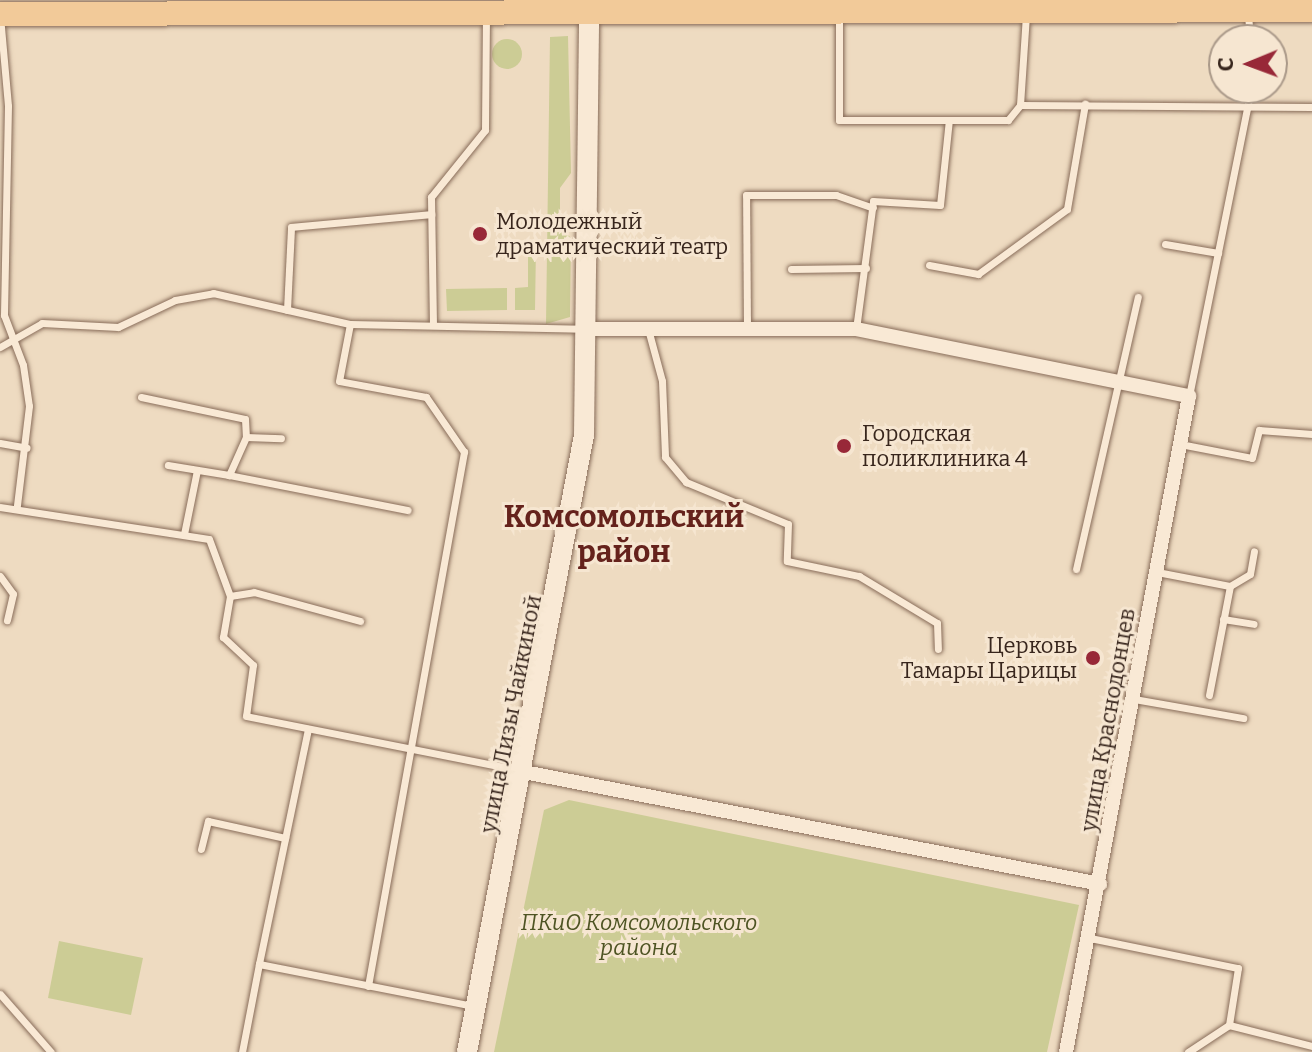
<!DOCTYPE html>
<html>
<head>
<meta charset="utf-8">
<style>
  body { margin:0 }
  #map { position:relative; width:1312px; height:1052px; overflow:hidden; background:#eedbc1; font-family:Bitter,serif }
  div>[style] { position:absolute }
  [style*='--x'] { left:calc(var(--x)*1px); top:calc(var(--y)*1px); width:calc(var(--w)*1px); rotate:calc(var(--a)*1deg) }
  .green>* { inset:0; background:#cccc95 }
  .round { border-radius:50% }
  .roads { filter:drop-shadow(0 0 2px #886c59) drop-shadow(0 0 2px #886c59) }
  .lane>* { height:7px; margin:-3.5px; padding:0 3.5px; transform-origin:3.5px; border-radius:3.5px; background:#f9e9d5 }
  .street>* { height:14px; margin:-7px; padding:0 7px; transform-origin:7px; border-radius:7px; background:#f9e9d5 }
  .secondary>* { height:20px; margin:-10px; padding:0 10px; transform-origin:10px; border-radius:10px; background:#f9e9d5 }
  .primary>* { height:24px; margin:-12px; padding:0 12px; transform-origin:12px; border-radius:12px; background:#f2ca99 }
  .dots>* { width:22px; height:22px; translate:-50% -50%; box-sizing:border-box; border:4px solid #f6e6d1; border-radius:50% }
  span { translate:-50% -50%; white-space:nowrap; text-align:center; line-height:1.15; -webkit-text-stroke:6px #f6e6d1; paint-order:stroke }
  .poi-label { font-size:22px; color:#38261d }
  .left { translate:0 -50%; text-align:left }
  .right { translate:-100% -50%; text-align:right }
  .street-label { font-size:22px; color:#38261d }
  .park-label { font-size:22px; color:#4e5423; font-style:italic }
  .district-label { font-size:30px; color:#65221c; font-weight:700 }
  .north { position:absolute; left:1208px; top:24px; width:80px; height:80px; box-sizing:border-box; background:#f6e6d1; border:2px solid #aa9989; border-radius:50%; rotate:269deg; font-size:22px; font-weight:700; line-height:32px; text-align:center; color:#38261d }
  .north::after { content:''; display:block; margin:auto; width:28px; height:36px; background:#982838; clip-path:polygon(50% 0,100% 100%,50% 72%,0 100%) }
</style>
</head>
<body>
<div id="map">
  <div class="green">
    <div style="clip-path:polygon(568px 36px,571px 173px,560px 188px,560px 220px,571px 239px,570px 317px,546px 324px,550px 37px)"></div>
    <div class="round" style="left:492px;top:39px;width:30px;height:30px"></div>
    <div style="clip-path:polygon(528px 246px,536px 246px,535px 310px,515px 310px,515px 288px,528px 287px)"></div>
    <div style="clip-path:polygon(507px 288px,507px 310px,447px 311px,446px 289px)"></div>
    <div style="clip-path:polygon(569px 800px,1079px 905px,1047px 1052px,494px 1052px,544px 810px)"></div>
    <div style="clip-path:polygon(59px 941px,143px 958px,131px 1015px,48px 998px)"></div>
  </div>
  <div class="roads">
    <div class="lane">
      <div style="--x:1248;--y:15;--w:25;--a:85"></div>
      <div style="--x:0;--y:16;--w:90;--a:84.9"></div>
      <div style="--x:8;--y:106;--w:209;--a:91.1"></div>
      <div style="--x:4;--y:315;--w:53;--a:69.2"></div>
      <div style="--x:23;--y:365;--w:41;--a:81.7"></div>
      <div style="--x:29;--y:406;--w:100;--a:96.9"></div>
      <div style="--x:839;--y:16;--w:104;--a:90"></div>
      <div style="--x:839;--y:120;--w:110;--a:0"></div>
      <div style="--x:1020;--y:105;--w:292;--a:0.4"></div>
      <div style="--x:1165;--y:244;--w:54;--a:9.6"></div>
      <div style="--x:929;--y:265;--w:50;--a:10.4"></div>
      <div style="--x:978;--y:274;--w:110;--a:-36.1"></div>
      <div style="--x:1067;--y:209;--w:107;--a:-80.3"></div>
      <div style="--x:791;--y:269;--w:75;--a:-0.8"></div>
      <div style="--x:287;--y:310;--w:83;--a:-87.2"></div>
      <div style="--x:291;--y:227;--w:141;--a:-5.3"></div>
      <div style="--x:433;--y:325;--w:128;--a:-90.9"></div>
      <div style="--x:431;--y:197;--w:86;--a:-51.1"></div>
      <div style="--x:485;--y:130;--w:114;--a:-89.5"></div>
      <div style="--x:747;--y:328;--w:133;--a:-90.4"></div>
      <div style="--x:746;--y:195;--w:90;--a:0"></div>
      <div style="--x:836;--y:195;--w:39;--a:19"></div>
      <div style="--x:648;--y:329;--w:54;--a:74.9"></div>
      <div style="--x:662;--y:381;--w:76;--a:87.7"></div>
      <div style="--x:665;--y:457;--w:33;--a:50"></div>
      <div style="--x:686;--y:482;--w:110;--a:22.4"></div>
      <div style="--x:788;--y:524;--w:37;--a:92"></div>
      <div style="--x:787;--y:561;--w:74;--a:11.8"></div>
      <div style="--x:859;--y:576;--w:91;--a:31.1"></div>
      <div style="--x:937;--y:623;--w:26;--a:88"></div>
      <div style="--x:856;--y:329;--w:129;--a:-82.4"></div>
      <div style="--x:873;--y:201;--w:67;--a:3.4"></div>
      <div style="--x:940;--y:205;--w:85;--a:-84"></div>
      <div style="--x:949;--y:120;--w:59;--a:0"></div>
      <div style="--x:1008;--y:120;--w:19;--a:-51"></div>
      <div style="--x:1020;--y:105;--w:90;--a:-86.2"></div>
      <div style="--x:0;--y:347;--w:48;--a:-29.7"></div>
      <div style="--x:42;--y:323;--w:76;--a:3"></div>
      <div style="--x:118;--y:327;--w:63;--a:-25.3"></div>
      <div style="--x:175;--y:300;--w:39;--a:-10"></div>
      <div style="--x:213;--y:293;--w:140;--a:12.8"></div>
      <div style="--x:1189;--y:396;--w:314;--a:-78.6"></div>
      <div style="--x:141;--y:397;--w:106;--a:11.9"></div>
      <div style="--x:245;--y:419;--w:18;--a:87"></div>
      <div style="--x:246;--y:437;--w:42;--a:114.1"></div>
      <div style="--x:229;--y:475;--w:62;--a:-170.7"></div>
      <div style="--x:246;--y:437;--w:35;--a:2"></div>
      <div style="--x:0;--y:443;--w:27;--a:10"></div>
      <div style="--x:1180;--y:444;--w:73;--a:11"></div>
      <div style="--x:1252;--y:458;--w:29;--a:-76"></div>
      <div style="--x:1259;--y:430;--w:53;--a:4.3"></div>
      <div style="--x:229;--y:475;--w:182;--a:11.1"></div>
      <div style="--x:0;--y:507;--w:211;--a:8.7"></div>
      <div style="--x:209;--y:539;--w:61;--a:69.8"></div>
      <div style="--x:230;--y:596;--w:42;--a:99.7"></div>
      <div style="--x:223;--y:637;--w:41;--a:43"></div>
      <div style="--x:253;--y:665;--w:51;--a:97.8"></div>
      <div style="--x:246;--y:716;--w:277;--a:11.2"></div>
      <div style="--x:184;--y:534;--w:65;--a:-78.5"></div>
      <div style="--x:1076;--y:569;--w:279;--a:-77.2"></div>
      <div style="--x:1157;--y:572;--w:74;--a:10.9"></div>
      <div style="--x:1230;--y:586;--w:23;--a:-31"></div>
      <div style="--x:1250;--y:574;--w:23;--a:-80"></div>
      <div style="--x:0;--y:576;--w:22;--a:54"></div>
      <div style="--x:13;--y:594;--w:27;--a:103"></div>
      <div style="--x:230;--y:596;--w:24;--a:-9"></div>
      <div style="--x:254;--y:592;--w:110;--a:15.3"></div>
      <div style="--x:1223;--y:619;--w:31;--a:9"></div>
      <div style="--x:1209;--y:695;--w:111;--a:-79.1"></div>
      <div style="--x:1134;--y:699;--w:111;--a:9.9"></div>
      <div style="--x:308;--y:729;--w:240;--a:101.8"></div>
      <div style="--x:259;--y:964;--w:219;--a:11.1"></div>
      <div style="--x:201;--y:849;--w:29;--a:-76"></div>
      <div style="--x:208;--y:821;--w:79;--a:12.4"></div>
      <div style="--x:1090;--y:938;--w:151;--a:11.5"></div>
      <div style="--x:1238;--y:968;--w:58;--a:99"></div>
      <div style="--x:1229;--y:1025;--w:86;--a:14.2"></div>
      <div style="--x:368;--y:986;--w:543;--a:-79.81"></div>
      <div style="--x:464;--y:452;--w:67;--a:-124.6"></div>
      <div style="--x:426;--y:397;--w:88;--a:-169.6"></div>
      <div style="--x:339;--y:381;--w:58;--a:-79.1"></div>
      <div style="--x:350;--y:324;--w:232;--a:1.2"></div>
      <div style="--x:0;--y:994;--w:77;--a:48.7"></div>
      <div style="--x:242;--y:1052;--w:90;--a:-79.1"></div>
      <div style="--x:1188;--y:1052;--w:49;--a:-33.4"></div>
    </div>
    <div class="street">
      <div style="--x:588;--y:329;--w:268;--a:0"></div>
      <div style="--x:856;--y:329;--w:340;--a:11.4"></div>
      <div style="--x:1189;--y:396;--w:667;--a:100.62"></div>
      <div style="--x:524;--y:772;--w:587;--a:11"></div>
    </div>
    <div class="secondary">
      <div style="--x:467;--y:1052;--w:628;--a:-79.26"></div>
      <div style="--x:584;--y:435;--w:435;--a:-89.3"></div>
    </div>
    <div class="primary">
      <div style="--x:0;--y:14;--w:1312;--a:-0.17"></div>
    </div>
  </div>
  <div class="dots">
    <div style="left:480px;top:234px;background:#982838"></div>
    <div style="left:844px;top:446px;background:#982838"></div>
    <div style="left:1093px;top:658px;background:#982838"></div>
  </div>
  <div class="poi-label">
    <span class="left" style="left:496px;top:234px">Молодежный<br>драматический театр</span>
    <span class="left" style="left:862px;top:446px">Городская<br>поликлиника 4</span>
    <span class="right" style="left:1077px;top:658px">Церковь<br>Тамары Царицы</span>
  </div>
  <div class="street-label">
    <span style="left:511px;top:714px;rotate:-79deg">улица Лизы Чайкиной</span>
    <span style="left:1108px;top:720px;rotate:-80deg">улица Краснодонцев</span>
  </div>
  <div class="park-label">
    <span style="left:639px;top:935px">ПКиО Комсомольского<br>района</span>
  </div>
  <div class="district-label">
    <span style="left:624px;top:534px">Комсомольский<br>район</span>
  </div>
  <div class="north">С</div>
</div>
</body>
</html>
